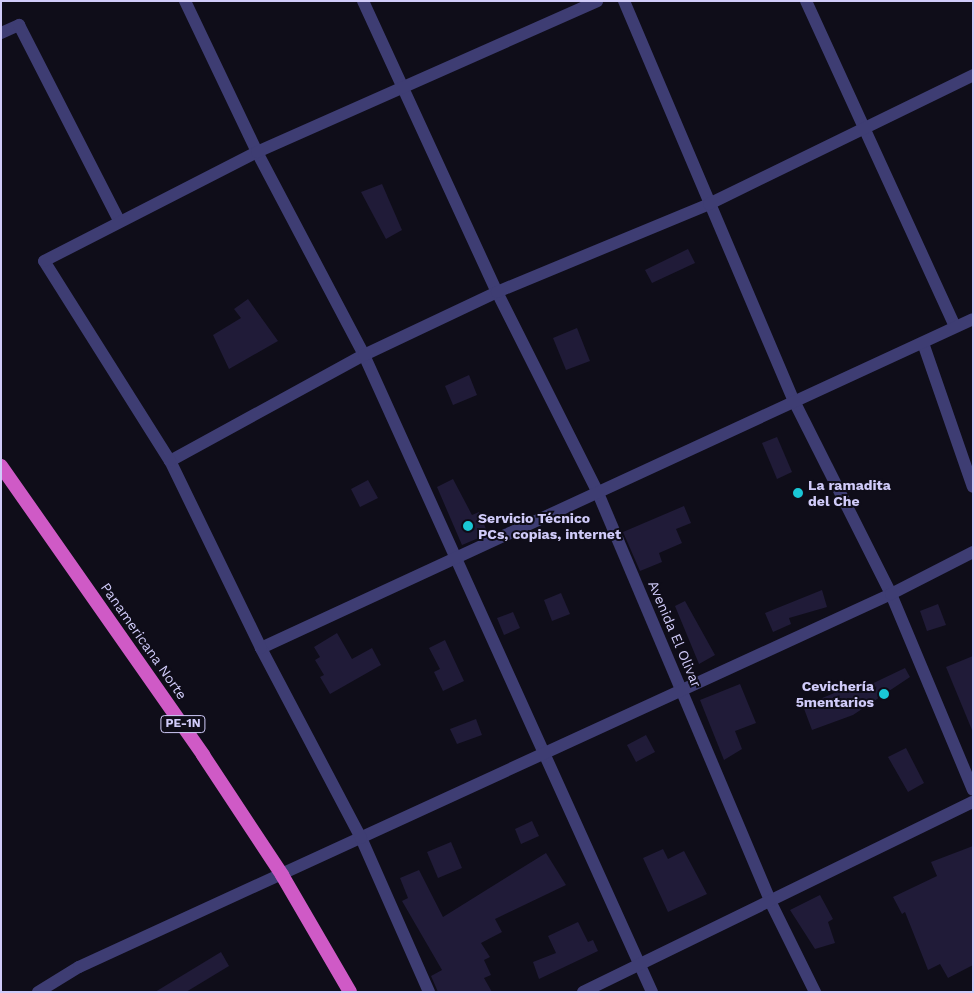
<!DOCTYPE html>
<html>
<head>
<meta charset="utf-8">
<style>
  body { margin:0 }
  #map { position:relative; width:974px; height:993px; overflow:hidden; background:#0f0d19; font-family:"Work Sans",sans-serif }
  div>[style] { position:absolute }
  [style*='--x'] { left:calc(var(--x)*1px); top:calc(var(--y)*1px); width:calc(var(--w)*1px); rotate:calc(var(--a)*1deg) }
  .building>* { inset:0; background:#201b38 }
  .minor>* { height:12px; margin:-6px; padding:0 6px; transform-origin:6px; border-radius:6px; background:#3e3d73 }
  .tertiary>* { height:12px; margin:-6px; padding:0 6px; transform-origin:6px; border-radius:6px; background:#3e3d73 }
  .trunk>* { height:14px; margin:-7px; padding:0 7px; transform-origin:7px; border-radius:7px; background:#cf5ac6 }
  .dots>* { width:14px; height:14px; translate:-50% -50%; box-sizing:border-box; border:2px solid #0f0d19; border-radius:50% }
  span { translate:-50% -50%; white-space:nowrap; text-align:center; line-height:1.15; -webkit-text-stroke:4px #0f0d19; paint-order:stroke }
  .shield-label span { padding:1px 4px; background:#0f0d19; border:1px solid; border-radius:4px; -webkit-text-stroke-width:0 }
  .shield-label { font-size:12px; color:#d0cbf9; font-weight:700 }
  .poi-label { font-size:14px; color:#d0cbf9; font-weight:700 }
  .left { translate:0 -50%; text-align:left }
  .right { translate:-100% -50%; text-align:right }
  .street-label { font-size:14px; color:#d0cbf9 }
  .frame { position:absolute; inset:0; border:2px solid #d0cbf9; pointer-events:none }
</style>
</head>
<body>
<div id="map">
  <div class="building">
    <div style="clip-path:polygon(382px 184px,402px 230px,386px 239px,361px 192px)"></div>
    <div style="clip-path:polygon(688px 249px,695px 263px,652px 283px,645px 270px)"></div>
    <div style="clip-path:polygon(248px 299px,278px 341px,229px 369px,213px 335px,241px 318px,234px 309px)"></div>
    <div style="clip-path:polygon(577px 328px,590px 361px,566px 370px,553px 338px)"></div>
    <div style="clip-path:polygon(469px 375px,477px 395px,453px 405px,445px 386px)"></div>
    <div style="clip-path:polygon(777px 437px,792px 472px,777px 479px,762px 443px)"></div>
    <div style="clip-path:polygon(453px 479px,472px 515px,479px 512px,488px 534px,462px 545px,437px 487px)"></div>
    <div style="clip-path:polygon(368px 480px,378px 498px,360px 507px,351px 489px)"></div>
    <div style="clip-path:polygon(684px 506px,691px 523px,676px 529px,682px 543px,659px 553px,662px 562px,640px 571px,623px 532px)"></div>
    <div style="clip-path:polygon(822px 590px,827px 607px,789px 618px,791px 624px,773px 632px,765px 613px)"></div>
    <div style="clip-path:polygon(561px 593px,570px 614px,552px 621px,544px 600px)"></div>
    <div style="clip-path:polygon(685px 601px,715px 655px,699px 664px,675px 606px)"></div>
    <div style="clip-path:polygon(938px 604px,946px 625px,927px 631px,920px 611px)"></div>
    <div style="clip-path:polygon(513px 612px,520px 628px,504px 635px,497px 618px)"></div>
    <div style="clip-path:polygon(337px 633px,352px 659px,372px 648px,381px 665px,330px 694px,320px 677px,324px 675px,315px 660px,320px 657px,314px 647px)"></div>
    <div style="clip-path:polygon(445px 640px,464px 681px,443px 691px,434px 672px,440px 669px,429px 648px)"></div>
    <div style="clip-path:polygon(973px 656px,973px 730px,972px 730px,946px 667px)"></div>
    <div style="clip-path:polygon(905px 668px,910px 677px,853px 715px,812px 730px,803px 706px,856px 684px,859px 690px)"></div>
    <div style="clip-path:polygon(740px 684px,756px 723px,735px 731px,742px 749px,724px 760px,700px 700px)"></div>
    <div style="clip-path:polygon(476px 719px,482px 735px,457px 744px,450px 729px)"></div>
    <div style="clip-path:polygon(646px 735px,655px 752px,636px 762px,627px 745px)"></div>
    <div style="clip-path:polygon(906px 748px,924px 783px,908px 792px,888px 757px)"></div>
    <div style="clip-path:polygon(532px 821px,539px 836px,521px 844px,515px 829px)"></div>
    <div style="clip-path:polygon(451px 842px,462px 868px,438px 878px,427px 852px)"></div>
    <div style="clip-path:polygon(973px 846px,973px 965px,948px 978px,940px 964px,928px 970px,905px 912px,902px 914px,893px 897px,937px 876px,931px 862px)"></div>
    <div style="clip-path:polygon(663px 849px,668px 859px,684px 851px,707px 894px,668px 912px,643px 858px)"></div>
    <div style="clip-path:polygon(546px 853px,566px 885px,495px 919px,502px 932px,481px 943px,490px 957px,484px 960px,491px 975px,484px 978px,492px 992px,438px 992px,431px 976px,442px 970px,402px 901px,408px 898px,400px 878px,419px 870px,443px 917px)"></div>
    <div style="clip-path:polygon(820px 895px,833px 919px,828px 922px,835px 943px,815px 949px,790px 910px)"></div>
    <div style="clip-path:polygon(578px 922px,588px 942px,593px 940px,598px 951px,539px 979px,533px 962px,556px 953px,548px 936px)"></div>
    <div style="clip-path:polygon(221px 952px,229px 966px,186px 992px,155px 992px)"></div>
  </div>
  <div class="minor">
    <div style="--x:185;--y:1;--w:167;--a:64.5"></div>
    <div style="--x:257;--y:152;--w:229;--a:62.2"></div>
    <div style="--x:364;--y:355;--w:699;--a:65.67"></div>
    <div style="--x:363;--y:1;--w:320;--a:65.3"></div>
    <div style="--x:497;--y:292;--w:225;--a:63.3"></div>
    <div style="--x:598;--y:493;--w:443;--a:67.1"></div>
    <div style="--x:770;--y:901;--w:102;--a:63.7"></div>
    <div style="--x:624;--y:1;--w:437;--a:67"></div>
    <div style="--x:795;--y:403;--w:214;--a:63.3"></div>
    <div style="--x:891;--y:594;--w:212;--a:67.3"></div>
    <div style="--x:806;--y:1;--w:358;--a:65.4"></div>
    <div style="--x:1;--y:33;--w:20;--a:-24"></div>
    <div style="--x:19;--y:25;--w:221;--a:62.9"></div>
    <div style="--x:923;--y:343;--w:152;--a:70.9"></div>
    <div style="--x:170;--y:461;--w:221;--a:-28.7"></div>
    <div style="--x:364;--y:355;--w:147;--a:-25.3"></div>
    <div style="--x:497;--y:292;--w:230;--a:-22.5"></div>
    <div style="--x:709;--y:204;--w:294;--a:-26"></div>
    <div style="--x:261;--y:648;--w:784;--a:-24.8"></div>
    <div style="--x:38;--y:992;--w:48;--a:-31.4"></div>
    <div style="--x:79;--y:967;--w:894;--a:-24.67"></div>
    <div style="--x:891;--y:594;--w:92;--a:-27.1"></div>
    <div style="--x:429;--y:992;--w:168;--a:-113.8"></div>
    <div style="--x:361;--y:838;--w:215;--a:-117.8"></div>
    <div style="--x:261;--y:648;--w:208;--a:-115.9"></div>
    <div style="--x:170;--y:461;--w:236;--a:-122.2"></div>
    <div style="--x:44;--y:261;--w:239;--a:-27.1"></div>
    <div style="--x:257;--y:152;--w:372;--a:-23.9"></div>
  </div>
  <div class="tertiary">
    <div style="--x:583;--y:992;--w:434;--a:-26"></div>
  </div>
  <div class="trunk">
    <div style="--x:1;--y:466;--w:353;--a:55"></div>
    <div style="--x:203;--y:755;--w:144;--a:56.6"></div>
    <div style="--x:282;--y:875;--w:135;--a:59.8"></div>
  </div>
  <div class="dots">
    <div style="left:798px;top:493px;background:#1ac7d6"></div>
    <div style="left:468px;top:526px;background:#1ac7d6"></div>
    <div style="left:884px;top:694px;background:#1ac7d6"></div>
  </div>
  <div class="shield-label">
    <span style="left:183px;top:724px">PE-1N</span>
  </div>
  <div class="poi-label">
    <span class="left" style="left:808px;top:493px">La ramadita<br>del Che</span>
    <span class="left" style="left:478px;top:526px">Servicio Técnico<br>PCs, copias, internet</span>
    <span class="right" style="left:874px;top:694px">Cevichería<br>5mentarios</span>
  </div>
  <div class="street-label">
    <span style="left:675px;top:634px;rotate:67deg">Avenida El Olivar</span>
    <span style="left:144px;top:641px;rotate:55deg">Panamericana Norte</span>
  </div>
  <div class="frame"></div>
</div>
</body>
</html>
